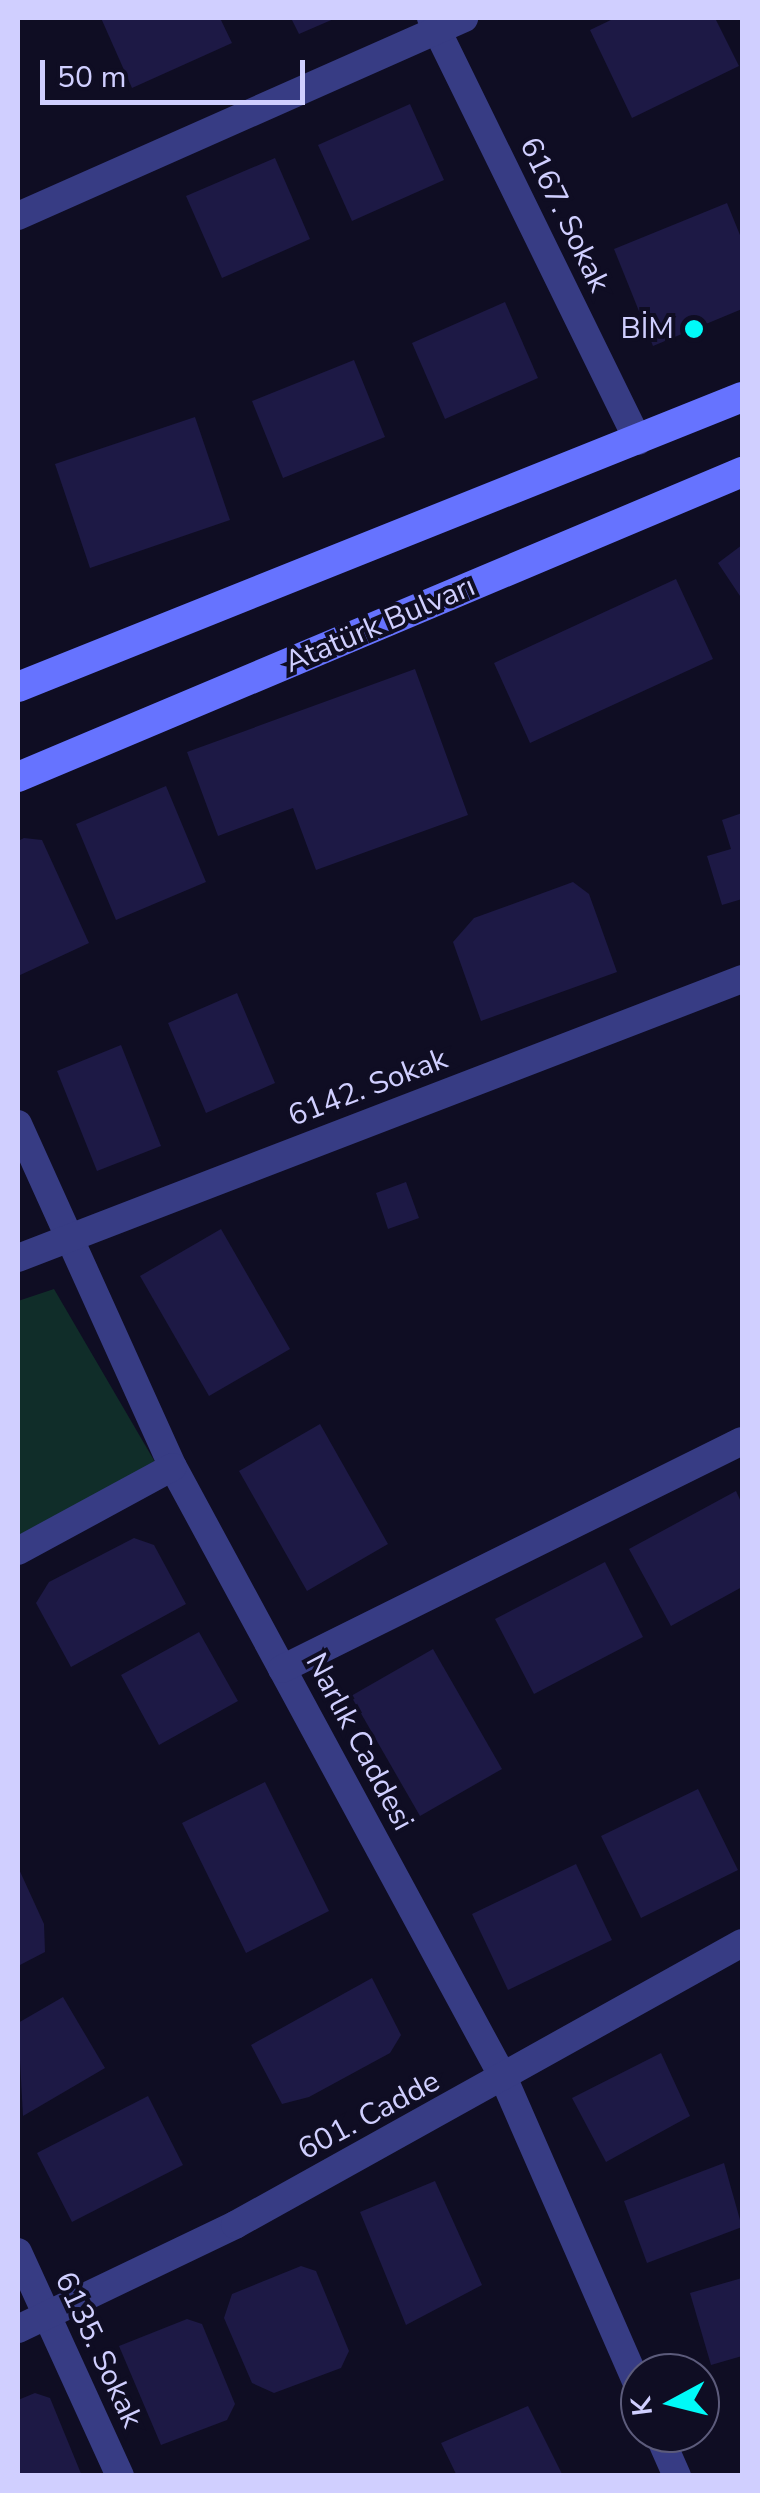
<!DOCTYPE html>
<html>
<head>
<meta charset="utf-8">
<style>
  body { margin:0 }
  #map { position:relative; width:760px; height:2493px; overflow:hidden; background:#0f0d23; font-family:"Nunito Sans",sans-serif }
  div>[style] { position:absolute }
  [style*='--x'] { left:calc(var(--x)*1px); top:calc(var(--y)*1px); width:calc(var(--w)*1px); rotate:calc(var(--a)*1deg) }
  .green>* { inset:0; background:#102d29 }
  .building>* { inset:0; background:#1d1945 }
  .street>* { height:28px; margin:-14px; padding:0 14px; transform-origin:14px; border-radius:14px; background:#373c84 }
  .secondary>* { height:30px; margin:-15px; padding:0 15px; transform-origin:15px; border-radius:15px; background:#6673ff }
  .dots>* { width:28px; height:28px; translate:-50% -50%; box-sizing:border-box; border:5px solid #0f0d23; border-radius:50% }
  span { translate:-50% -50%; white-space:nowrap; text-align:center; line-height:1.15; -webkit-text-stroke:8px #0f0d23; paint-order:stroke }
  .street-label { font-size:30px; color:#d0cfff }
  .poi-label { font-size:30px; color:#d0cfff }
  .right { translate:-100% -50%; text-align:right }
  .frame { position:absolute; inset:0; border:20px solid #d0cfff; pointer-events:none }
  .north { position:absolute; left:620px; top:2353px; width:100px; height:100px; box-sizing:border-box; background:#0f0d23; border:2px solid #5c5b7b; border-radius:50%; rotate:263deg; font-size:28px; font-weight:700; line-height:40px; text-align:center; color:#d0cfff }
  .north::after { content:''; display:block; margin:auto; width:35px; height:45px; background:#00faf8; clip-path:polygon(50% 0,100% 100%,50% 72%,0 100%) }
  .scale { position:absolute; left:40px; top:60px; width:265px; height:45px; box-sizing:border-box; border:5px solid #d0cfff; border-top:0; padding-left:12px; font-size:30px; line-height:35px; white-space:nowrap; color:#d0cfff; -webkit-text-stroke:8px #0f0d23; paint-order:stroke }
</style>
</head>
<body>
<div id="map">
  <div class="green">
    <div style="clip-path:polygon(54px 1289px,155px 1462px,18px 1538px,18px 1301px)"></div>
  </div>
  <div class="building">
    <div style="clip-path:polygon(101px 18px,220px 18px,232px 43px,132px 88px)"></div>
    <div style="clip-path:polygon(291px 18px,336px 18px,299px 34px)"></div>
    <div style="clip-path:polygon(615px 18px,715px 18px,739px 66px,632px 118px,590px 30px)"></div>
    <div style="clip-path:polygon(410px 104px,444px 180px,352px 221px,318px 145px)"></div>
    <div style="clip-path:polygon(275px 158px,310px 239px,222px 278px,186px 196px)"></div>
    <div style="clip-path:polygon(727px 203px,742px 240px,742px 309px,653px 346px,614px 249px)"></div>
    <div style="clip-path:polygon(505px 302px,538px 378px,445px 419px,412px 343px)"></div>
    <div style="clip-path:polygon(354px 360px,385px 437px,283px 478px,252px 401px)"></div>
    <div style="clip-path:polygon(195px 417px,230px 520px,90px 568px,55px 464px)"></div>
    <div style="clip-path:polygon(742px 545px,742px 599px,718px 563px)"></div>
    <div style="clip-path:polygon(676px 579px,713px 659px,530px 743px,494px 663px)"></div>
    <div style="clip-path:polygon(415px 669px,468px 815px,316px 870px,293px 808px,218px 836px,187px 752px)"></div>
    <div style="clip-path:polygon(166px 786px,206px 882px,116px 920px,76px 824px)"></div>
    <div style="clip-path:polygon(742px 813px,742px 899px,722px 905px,707px 856px,731px 849px,722px 820px)"></div>
    <div style="clip-path:polygon(24px 838px,42px 840px,89px 943px,18px 976px,18px 841px)"></div>
    <div style="clip-path:polygon(573px 882px,589px 894px,617px 972px,481px 1021px,453px 942px,474px 918px)"></div>
    <div style="clip-path:polygon(237px 993px,275px 1083px,206px 1113px,168px 1023px)"></div>
    <div style="clip-path:polygon(121px 1045px,161px 1146px,97px 1171px,57px 1071px)"></div>
    <div style="clip-path:polygon(406px 1182px,419px 1218px,388px 1229px,376px 1193px)"></div>
    <div style="clip-path:polygon(221px 1229px,290px 1349px,209px 1396px,140px 1276px)"></div>
    <div style="clip-path:polygon(320px 1424px,388px 1544px,307px 1591px,239px 1471px)"></div>
    <div style="clip-path:polygon(736px 1491px,742px 1504px,742px 1587px,671px 1626px,629px 1549px)"></div>
    <div style="clip-path:polygon(134px 1538px,154px 1545px,186px 1604px,71px 1667px,36px 1603px,49px 1582px)"></div>
    <div style="clip-path:polygon(605px 1562px,643px 1637px,534px 1694px,495px 1619px)"></div>
    <div style="clip-path:polygon(199px 1632px,238px 1701px,159px 1745px,121px 1675px)"></div>
    <div style="clip-path:polygon(433px 1649px,502px 1769px,420px 1816px,351px 1696px)"></div>
    <div style="clip-path:polygon(265px 1782px,329px 1911px,246px 1953px,182px 1823px)"></div>
    <div style="clip-path:polygon(698px 1789px,738px 1870px,641px 1918px,601px 1836px)"></div>
    <div style="clip-path:polygon(576px 1864px,612px 1940px,508px 1990px,472px 1914px)"></div>
    <div style="clip-path:polygon(18px 1867px,44px 1924px,45px 1952px,18px 1966px)"></div>
    <div style="clip-path:polygon(372px 1978px,401px 2035px,390px 2053px,309px 2097px,282px 2104px,251px 2045px)"></div>
    <div style="clip-path:polygon(63px 1997px,105px 2068px,23px 2116px,18px 2023px)"></div>
    <div style="clip-path:polygon(661px 2053px,690px 2116px,606px 2162px,572px 2098px)"></div>
    <div style="clip-path:polygon(148px 2096px,183px 2165px,72px 2222px,37px 2153px)"></div>
    <div style="clip-path:polygon(724px 2163px,742px 2227px,647px 2263px,624px 2201px)"></div>
    <div style="clip-path:polygon(435px 2181px,482px 2285px,406px 2325px,360px 2212px)"></div>
    <div style="clip-path:polygon(301px 2266px,316px 2271px,349px 2351px,341px 2368px,274px 2393px,252px 2383px,224px 2318px,232px 2294px)"></div>
    <div style="clip-path:polygon(742px 2278px,742px 2356px,711px 2365px,690px 2293px)"></div>
    <div style="clip-path:polygon(187px 2319px,202px 2324px,235px 2404px,227px 2420px,161px 2445px,119px 2346px)"></div>
    <div style="clip-path:polygon(35px 2393px,50px 2398px,82px 2476px,18px 2476px,18px 2400px)"></div>
    <div style="clip-path:polygon(528px 2406px,563px 2476px,457px 2476px,441px 2443px)"></div>
  </div>
  <div class="street">
    <div style="--x:431;--y:18;--w:471;--a:63.9"></div>
    <div style="--x:18;--y:216;--w:488;--a:-23.9"></div>
    <div style="--x:18;--y:1124;--w:376;--a:65.7"></div>
    <div style="--x:173;--y:1467;--w:696;--a:61.59"></div>
    <div style="--x:504;--y:2079;--w:340;--a:66.4"></div>
    <div style="--x:18;--y:1258;--w:776;--a:-21.07"></div>
    <div style="--x:18;--y:1551;--w:176;--a:-28.5"></div>
    <div style="--x:282;--y:1669;--w:513;--a:-26.37"></div>
    <div style="--x:18;--y:2252;--w:246;--a:65.5"></div>
    <div style="--x:18;--y:2329;--w:241;--a:-25.6"></div>
    <div style="--x:235;--y:2225;--w:580;--a:-29.08"></div>
    <div style="--x:658;--y:2433;--w:47;--a:66.2"></div>
  </div>
  <div class="secondary">
    <div style="--x:18;--y:687;--w:780;--a:-21.83"></div>
    <div style="--x:18;--y:777;--w:786;--a:-22.84"></div>
  </div>
  <div class="dots">
    <div style="left:694px;top:329px;background:#00faf8"></div>
  </div>
  <div class="street-label">
    <span style="left:564px;top:215px;rotate:64deg">6167. Sokak</span>
    <span style="left:380px;top:625px;rotate:-23deg">Atatürk Bulvarı</span>
    <span style="left:368px;top:1088px;rotate:-21deg">6142. Sokak</span>
    <span style="left:359px;top:1742px;rotate:62deg">Narlık Caddesi</span>
    <span style="left:369px;top:2116px;rotate:-28deg">601. Cadde</span>
    <span style="left:98px;top:2350px;rotate:65deg">6135. Sokak</span>
  </div>
  <div class="poi-label">
    <span class="right" style="left:674px;top:329px">BİM</span>
  </div>
  <div class="frame"></div>
  <div class="north">K</div>
  <div class="scale">50 m</div>
</div>
</body>
</html>
